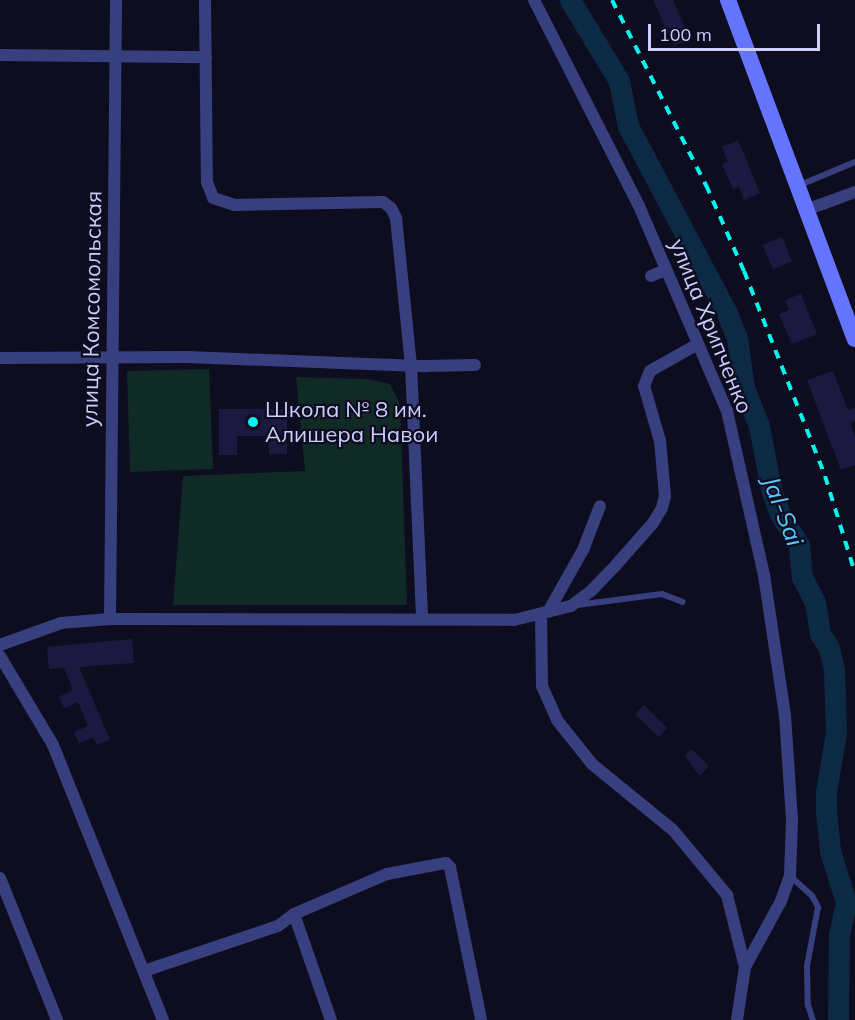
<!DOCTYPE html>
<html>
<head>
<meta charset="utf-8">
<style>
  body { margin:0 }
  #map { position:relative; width:855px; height:1020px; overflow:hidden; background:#0e0d20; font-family:Mulish,sans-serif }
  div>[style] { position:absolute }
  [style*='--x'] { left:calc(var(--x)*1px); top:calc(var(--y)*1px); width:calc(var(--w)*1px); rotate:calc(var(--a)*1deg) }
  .green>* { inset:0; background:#102a26 }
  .river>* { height:21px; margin:-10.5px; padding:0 10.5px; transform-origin:10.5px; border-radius:10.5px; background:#0d2a45 }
  .building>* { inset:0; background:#1c1941 }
  .lane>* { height:6px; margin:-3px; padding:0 3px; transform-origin:3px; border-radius:3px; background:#383f7f }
  .street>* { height:12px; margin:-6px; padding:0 6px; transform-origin:6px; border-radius:6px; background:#383f7f }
  .secondary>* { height:16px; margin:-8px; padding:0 8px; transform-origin:8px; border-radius:8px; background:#6574fd }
  .rail>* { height:4px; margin-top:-2px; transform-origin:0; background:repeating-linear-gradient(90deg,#02f5ee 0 9px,transparent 0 17px) }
  .dots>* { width:16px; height:16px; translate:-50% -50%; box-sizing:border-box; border:3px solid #0e0d20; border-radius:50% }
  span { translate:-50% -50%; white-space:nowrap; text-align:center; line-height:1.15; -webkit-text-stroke:4.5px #0e0d20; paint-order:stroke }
  .street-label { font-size:22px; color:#cdcdfe }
  .poi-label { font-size:22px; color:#cdcdfe }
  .left { translate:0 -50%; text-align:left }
  .water-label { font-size:24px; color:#5cc7fd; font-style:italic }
  .scale { position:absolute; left:648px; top:24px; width:172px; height:27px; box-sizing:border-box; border:3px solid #cdcdfe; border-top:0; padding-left:8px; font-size:18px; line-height:21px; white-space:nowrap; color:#cdcdfe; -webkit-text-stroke:4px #0e0d20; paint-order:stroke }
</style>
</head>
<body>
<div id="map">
  <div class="green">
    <div style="clip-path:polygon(209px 369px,213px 469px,130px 472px,127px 371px)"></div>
    <div style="clip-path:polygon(296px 377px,367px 379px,390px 384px,400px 404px,407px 605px,173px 605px,183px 476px,305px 471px)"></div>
  </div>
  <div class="river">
    <div style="--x:570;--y:0;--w:95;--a:58.8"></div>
    <div style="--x:619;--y:81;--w:46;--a:78.7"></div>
    <div style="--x:628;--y:126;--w:209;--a:62.1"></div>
    <div style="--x:726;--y:311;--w:29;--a:68"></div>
    <div style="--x:737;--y:338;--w:50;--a:82"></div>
    <div style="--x:744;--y:388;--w:41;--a:68.5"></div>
    <div style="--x:759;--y:426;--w:64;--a:79.2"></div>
    <div style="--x:771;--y:489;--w:24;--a:71"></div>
    <div style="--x:779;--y:512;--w:39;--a:59"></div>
    <div style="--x:799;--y:545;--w:32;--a:85"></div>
    <div style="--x:802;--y:577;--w:28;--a:63"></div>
    <div style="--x:815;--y:602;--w:32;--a:81"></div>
    <div style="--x:820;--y:634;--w:17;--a:57"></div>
    <div style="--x:829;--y:648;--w:22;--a:77"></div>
    <div style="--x:834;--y:669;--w:63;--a:88.2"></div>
    <div style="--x:836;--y:732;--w:61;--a:99.5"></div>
    <div style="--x:826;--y:792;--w:20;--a:90"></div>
    <div style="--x:826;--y:812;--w:39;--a:84"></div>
    <div style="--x:830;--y:851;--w:53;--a:72.6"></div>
    <div style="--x:846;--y:902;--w:33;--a:102"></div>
    <div style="--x:839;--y:934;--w:86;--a:90.7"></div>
  </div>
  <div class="building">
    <div style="clip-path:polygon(653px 0,673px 0,690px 39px,674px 46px)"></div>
    <div style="clip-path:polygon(738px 140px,760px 193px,744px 200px,739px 187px,733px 189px,722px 164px,728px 161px,722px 147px)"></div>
    <div style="clip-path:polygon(782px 237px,792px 261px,773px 269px,763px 245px)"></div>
    <div style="clip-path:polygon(801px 294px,817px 334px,792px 344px,779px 314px,789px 310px,785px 300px)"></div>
    <div style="clip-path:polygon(833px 371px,848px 410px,855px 408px,855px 421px,850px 423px,855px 437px,855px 465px,841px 470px,807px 380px)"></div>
    <div style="clip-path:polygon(219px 409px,287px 409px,287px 454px,269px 454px,269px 436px,237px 436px,237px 455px,219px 455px)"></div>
    <div style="clip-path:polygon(132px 639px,134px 663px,79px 667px,110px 740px,97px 745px,93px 737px,79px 743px,74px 732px,88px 726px,78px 702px,64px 708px,59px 697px,73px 690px,64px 668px,49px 669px,47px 647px)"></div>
    <div style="clip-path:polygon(644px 705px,667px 728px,659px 737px,635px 714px)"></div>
    <div style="clip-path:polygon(691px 749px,709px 766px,700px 776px,685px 756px)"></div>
  </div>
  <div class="lane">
    <div style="--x:800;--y:185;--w:60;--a:-22.7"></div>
    <div style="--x:577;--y:605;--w:86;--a:-7.4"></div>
    <div style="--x:662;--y:594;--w:22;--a:21"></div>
    <div style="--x:790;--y:876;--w:30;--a:42"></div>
    <div style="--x:812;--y:896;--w:13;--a:61"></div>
    <div style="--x:818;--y:907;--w:60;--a:100.6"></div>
    <div style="--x:807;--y:966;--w:39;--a:89"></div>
    <div style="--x:808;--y:1005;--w:16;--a:72"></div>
  </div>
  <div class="street">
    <div style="--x:205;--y:0;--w:182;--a:89.4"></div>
    <div style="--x:207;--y:182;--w:17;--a:69"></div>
    <div style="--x:213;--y:198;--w:22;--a:18"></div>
    <div style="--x:234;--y:205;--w:149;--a:-1.2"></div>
    <div style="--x:383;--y:202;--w:10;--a:37"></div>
    <div style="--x:391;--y:208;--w:11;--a:63"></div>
    <div style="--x:396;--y:218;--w:148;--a:84.2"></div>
    <div style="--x:411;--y:365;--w:254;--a:87.5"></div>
    <div style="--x:534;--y:0;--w:231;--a:63"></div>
    <div style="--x:639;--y:206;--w:223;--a:66.8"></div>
    <div style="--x:727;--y:411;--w:168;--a:77.3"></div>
    <div style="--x:764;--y:575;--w:142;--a:81.5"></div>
    <div style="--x:785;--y:715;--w:106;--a:86.2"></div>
    <div style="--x:792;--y:821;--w:55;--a:92.1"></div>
    <div style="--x:790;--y:876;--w:27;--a:110"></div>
    <div style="--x:781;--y:901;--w:75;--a:118.6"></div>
    <div style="--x:0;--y:55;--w:206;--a:0.6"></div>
    <div style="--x:806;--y:210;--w:52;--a:-20.2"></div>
    <div style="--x:651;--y:276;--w:15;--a:-23"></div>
    <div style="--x:0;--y:358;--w:187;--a:-0.3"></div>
    <div style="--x:187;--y:357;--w:238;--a:2.2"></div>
    <div style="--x:425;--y:366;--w:50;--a:-1.1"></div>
    <div style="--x:548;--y:612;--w:71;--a:-60.6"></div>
    <div style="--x:583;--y:550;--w:47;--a:-68.9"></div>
    <div style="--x:541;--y:614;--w:72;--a:89.2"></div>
    <div style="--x:542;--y:686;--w:37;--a:66"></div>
    <div style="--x:557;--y:720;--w:56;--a:51.5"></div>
    <div style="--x:592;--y:764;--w:104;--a:39.2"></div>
    <div style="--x:673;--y:830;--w:85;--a:50.3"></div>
    <div style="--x:727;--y:895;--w:74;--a:76"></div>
    <div style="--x:745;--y:967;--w:54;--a:98.6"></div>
    <div style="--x:110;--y:619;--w:619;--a:-89.44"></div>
    <div style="--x:0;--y:645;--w:65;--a:-19.8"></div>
    <div style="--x:61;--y:623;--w:49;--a:-4.7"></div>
    <div style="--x:110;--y:619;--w:404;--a:0.1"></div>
    <div style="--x:514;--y:620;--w:59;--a:-13.8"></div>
    <div style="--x:571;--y:606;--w:25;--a:-37"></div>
    <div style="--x:591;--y:591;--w:36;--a:-46"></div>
    <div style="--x:616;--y:565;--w:56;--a:-48.6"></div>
    <div style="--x:653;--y:523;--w:17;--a:-59"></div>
    <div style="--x:662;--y:508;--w:12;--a:-76"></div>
    <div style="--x:665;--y:496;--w:55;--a:-95.2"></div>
    <div style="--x:660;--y:441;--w:57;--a:-106.2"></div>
    <div style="--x:644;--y:386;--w:16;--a:-68"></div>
    <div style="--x:650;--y:371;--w:55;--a:-29.4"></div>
    <div style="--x:0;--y:656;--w:104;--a:59.2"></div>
    <div style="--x:53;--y:745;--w:296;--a:68.2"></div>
    <div style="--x:0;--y:878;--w:153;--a:68.1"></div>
    <div style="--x:294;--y:914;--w:112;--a:70.8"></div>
    <div style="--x:144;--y:971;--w:141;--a:-18.6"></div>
    <div style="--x:278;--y:926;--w:20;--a:-37"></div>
    <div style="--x:294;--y:914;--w:101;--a:-23.3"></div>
    <div style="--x:387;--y:874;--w:60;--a:-10.6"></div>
    <div style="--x:446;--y:863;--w:6;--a:45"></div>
    <div style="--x:450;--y:867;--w:156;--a:78.5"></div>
  </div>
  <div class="secondary">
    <div style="--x:728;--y:0;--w:362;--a:69.5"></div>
  </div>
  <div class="rail">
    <div style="--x:612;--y:0;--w:208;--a:63.1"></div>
    <div style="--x:706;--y:185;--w:94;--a:66.2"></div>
    <div style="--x:744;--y:271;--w:220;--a:68.4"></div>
    <div style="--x:825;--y:476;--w:102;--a:72.8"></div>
  </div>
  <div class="dots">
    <div style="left:253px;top:422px;background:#02f5ee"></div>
  </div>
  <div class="street-label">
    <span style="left:92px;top:309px;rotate:-89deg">улица Комсомольская</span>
    <span style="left:711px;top:326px;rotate:68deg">улица Хрипченко</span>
  </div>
  <div class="poi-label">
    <span class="left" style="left:265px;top:422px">Школа № 8 им.<br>Алишера Навои</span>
  </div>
  <div class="water-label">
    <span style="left:783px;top:511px;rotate:69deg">Jal-Sai</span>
  </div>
  <div class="scale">100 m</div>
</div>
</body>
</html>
